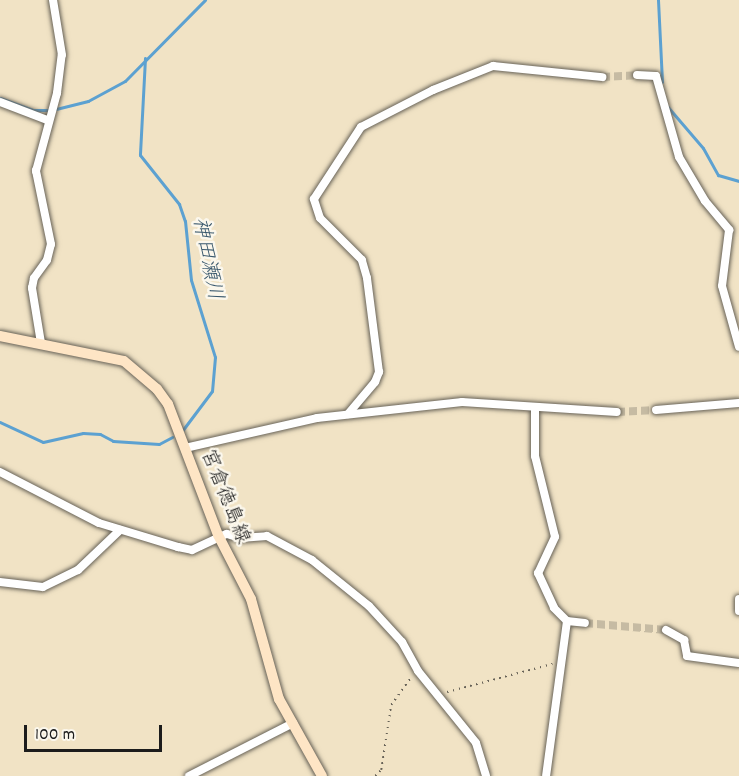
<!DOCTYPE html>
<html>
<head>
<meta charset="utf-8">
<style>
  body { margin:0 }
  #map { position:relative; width:739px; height:776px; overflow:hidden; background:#f1e3c5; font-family:Dekko,"Klee One",sans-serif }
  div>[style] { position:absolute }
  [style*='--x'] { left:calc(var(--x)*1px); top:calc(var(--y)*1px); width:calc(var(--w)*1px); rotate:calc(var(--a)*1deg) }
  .stream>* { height:3px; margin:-1.5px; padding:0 1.5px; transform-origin:1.5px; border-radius:1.5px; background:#5ca1d1 }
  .minor-tunnel>* { height:8px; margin-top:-4px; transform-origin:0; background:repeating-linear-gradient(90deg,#c6bba3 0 8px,transparent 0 12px) }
  .path>* { height:1.5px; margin-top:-0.75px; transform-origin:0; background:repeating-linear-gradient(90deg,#676257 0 1.5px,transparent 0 6px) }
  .roads { filter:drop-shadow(0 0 2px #676257) drop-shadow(0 0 2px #676257) }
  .minor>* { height:8px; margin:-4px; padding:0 4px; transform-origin:4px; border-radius:4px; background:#fff }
  .secondary>* { height:10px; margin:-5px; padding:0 5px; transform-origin:5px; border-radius:5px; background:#fee5c5 }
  span { translate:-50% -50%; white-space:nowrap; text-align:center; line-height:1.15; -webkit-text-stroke:5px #fbf7ec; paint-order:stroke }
  .street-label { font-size:20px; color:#1c1c1c }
  .water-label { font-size:21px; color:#39586d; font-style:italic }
  .scale { position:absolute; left:24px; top:725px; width:138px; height:27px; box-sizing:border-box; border:3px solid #1c1c1c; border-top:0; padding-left:8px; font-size:18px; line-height:21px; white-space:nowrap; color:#1c1c1c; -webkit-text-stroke:4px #fbf7ec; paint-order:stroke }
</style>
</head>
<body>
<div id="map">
  <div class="stream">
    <div style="--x:658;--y:0;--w:82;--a:87.2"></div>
    <div style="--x:145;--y:58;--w:97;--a:93"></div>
    <div style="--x:140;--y:155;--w:63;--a:51.5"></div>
    <div style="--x:179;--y:204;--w:18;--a:71"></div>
    <div style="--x:185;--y:221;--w:59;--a:84.2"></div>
    <div style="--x:191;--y:280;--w:81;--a:72.7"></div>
    <div style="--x:215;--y:357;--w:34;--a:95"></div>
    <div style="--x:212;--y:391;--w:50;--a:126.9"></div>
    <div style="--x:0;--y:98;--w:35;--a:20"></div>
    <div style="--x:33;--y:110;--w:16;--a:0"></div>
    <div style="--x:667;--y:106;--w:55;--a:49.4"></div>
    <div style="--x:703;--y:148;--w:31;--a:61"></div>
    <div style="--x:718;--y:175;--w:22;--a:16"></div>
    <div style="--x:56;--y:109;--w:33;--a:-14"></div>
    <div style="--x:88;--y:101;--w:42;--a:-28.4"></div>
    <div style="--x:125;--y:81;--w:114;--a:-45.4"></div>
    <div style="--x:0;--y:422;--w:47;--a:24.9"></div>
    <div style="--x:43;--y:442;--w:41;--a:-12.7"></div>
    <div style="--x:83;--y:433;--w:17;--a:3"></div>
    <div style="--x:100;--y:434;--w:15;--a:28"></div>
    <div style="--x:113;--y:441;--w:46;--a:3.7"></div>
    <div style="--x:159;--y:444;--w:15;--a:-28"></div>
  </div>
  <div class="minor-tunnel">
    <div style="--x:602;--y:77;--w:35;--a:-3"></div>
    <div style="--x:617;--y:412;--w:39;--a:-3"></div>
    <div style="--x:585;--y:623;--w:81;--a:4.9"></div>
  </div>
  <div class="path">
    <div style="--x:447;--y:692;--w:109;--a:-14.9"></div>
    <div style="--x:375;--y:776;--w:8;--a:-45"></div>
    <div style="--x:381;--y:770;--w:66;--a:-81.3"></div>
    <div style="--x:391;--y:705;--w:34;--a:-54"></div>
  </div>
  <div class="roads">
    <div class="minor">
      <div style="--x:637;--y:75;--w:19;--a:3"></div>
      <div style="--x:656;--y:76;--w:84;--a:74.1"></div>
      <div style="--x:679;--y:157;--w:51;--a:59.4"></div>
      <div style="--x:705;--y:201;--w:38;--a:50"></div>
      <div style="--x:729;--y:230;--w:56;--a:97.1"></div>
      <div style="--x:722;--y:286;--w:63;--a:74.4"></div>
      <div style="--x:0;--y:102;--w:50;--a:21"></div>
      <div style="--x:41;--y:343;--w:56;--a:-99.3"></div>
      <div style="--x:32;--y:288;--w:10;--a:-79"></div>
      <div style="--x:34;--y:278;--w:22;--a:-54"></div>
      <div style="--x:47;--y:260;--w:16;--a:-76"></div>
      <div style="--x:51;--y:244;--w:75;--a:-101.6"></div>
      <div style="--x:36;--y:171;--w:81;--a:-74.9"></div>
      <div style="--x:57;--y:93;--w:38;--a:-83"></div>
      <div style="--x:62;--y:55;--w:56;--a:-99.3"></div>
      <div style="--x:535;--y:407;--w:49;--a:90"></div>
      <div style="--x:535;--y:456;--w:83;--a:76.1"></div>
      <div style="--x:555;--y:537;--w:40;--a:115"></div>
      <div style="--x:538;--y:573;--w:38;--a:65"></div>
      <div style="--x:554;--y:608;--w:18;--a:45"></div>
      <div style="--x:567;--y:621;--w:156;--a:97.7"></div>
      <div style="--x:656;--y:410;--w:83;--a:-4.8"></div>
      <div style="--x:348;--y:414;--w:42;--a:-49.8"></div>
      <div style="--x:375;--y:382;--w:11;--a:-68"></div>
      <div style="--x:379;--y:372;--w:95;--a:-97.3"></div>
      <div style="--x:367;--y:278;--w:19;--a:-106"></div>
      <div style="--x:362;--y:260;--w:59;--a:-135"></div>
      <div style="--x:320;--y:218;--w:20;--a:-108"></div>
      <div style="--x:314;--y:199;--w:86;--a:-56.9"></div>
      <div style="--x:361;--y:127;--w:81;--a:-27.2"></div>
      <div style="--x:433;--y:90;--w:65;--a:-21.8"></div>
      <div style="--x:493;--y:66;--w:110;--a:5.8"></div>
      <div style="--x:185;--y:448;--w:135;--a:-12.8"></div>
      <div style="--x:317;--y:418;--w:146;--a:-6.3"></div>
      <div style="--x:462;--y:402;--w:155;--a:3.7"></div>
      <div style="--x:0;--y:472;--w:111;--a:27.3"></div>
      <div style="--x:99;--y:523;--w:83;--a:16.9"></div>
      <div style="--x:178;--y:547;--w:14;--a:12"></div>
      <div style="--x:192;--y:550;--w:38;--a:-25"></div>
      <div style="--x:227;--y:534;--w:14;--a:17"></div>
      <div style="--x:240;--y:538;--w:27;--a:-4"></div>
      <div style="--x:267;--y:536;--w:51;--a:28.1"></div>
      <div style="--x:312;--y:560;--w:73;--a:38.9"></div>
      <div style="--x:369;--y:606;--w:49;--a:47.5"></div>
      <div style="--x:402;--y:642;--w:33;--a:61"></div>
      <div style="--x:418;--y:671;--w:92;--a:51.1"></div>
      <div style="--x:476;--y:743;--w:34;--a:73"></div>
      <div style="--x:0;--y:582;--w:43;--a:6.6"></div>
      <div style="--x:43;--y:587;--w:39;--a:-26"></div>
      <div style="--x:78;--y:570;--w:58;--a:-43.6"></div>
      <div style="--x:739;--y:599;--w:12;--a:90"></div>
      <div style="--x:567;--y:621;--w:18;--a:6"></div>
      <div style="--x:666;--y:630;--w:21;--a:29"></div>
      <div style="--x:684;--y:640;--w:16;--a:79"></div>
      <div style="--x:687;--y:656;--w:52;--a:7.7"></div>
      <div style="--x:189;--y:776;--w:117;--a:-27"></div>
    </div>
    <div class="secondary">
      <div style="--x:0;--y:336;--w:126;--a:11.4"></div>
      <div style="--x:124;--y:361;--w:43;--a:40.3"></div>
      <div style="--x:157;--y:389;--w:19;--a:54"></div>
      <div style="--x:168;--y:404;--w:140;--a:69.1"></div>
      <div style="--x:218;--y:535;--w:72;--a:62.7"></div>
      <div style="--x:251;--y:599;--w:104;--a:74.4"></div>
      <div style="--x:279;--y:699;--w:88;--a:60.8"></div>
    </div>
  </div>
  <div class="street-label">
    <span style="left:224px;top:497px;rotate:68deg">宮倉徳島線</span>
  </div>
  <div class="water-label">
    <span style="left:206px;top:259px;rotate:79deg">神田瀬川</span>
  </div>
  <div class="scale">100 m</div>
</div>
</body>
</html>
